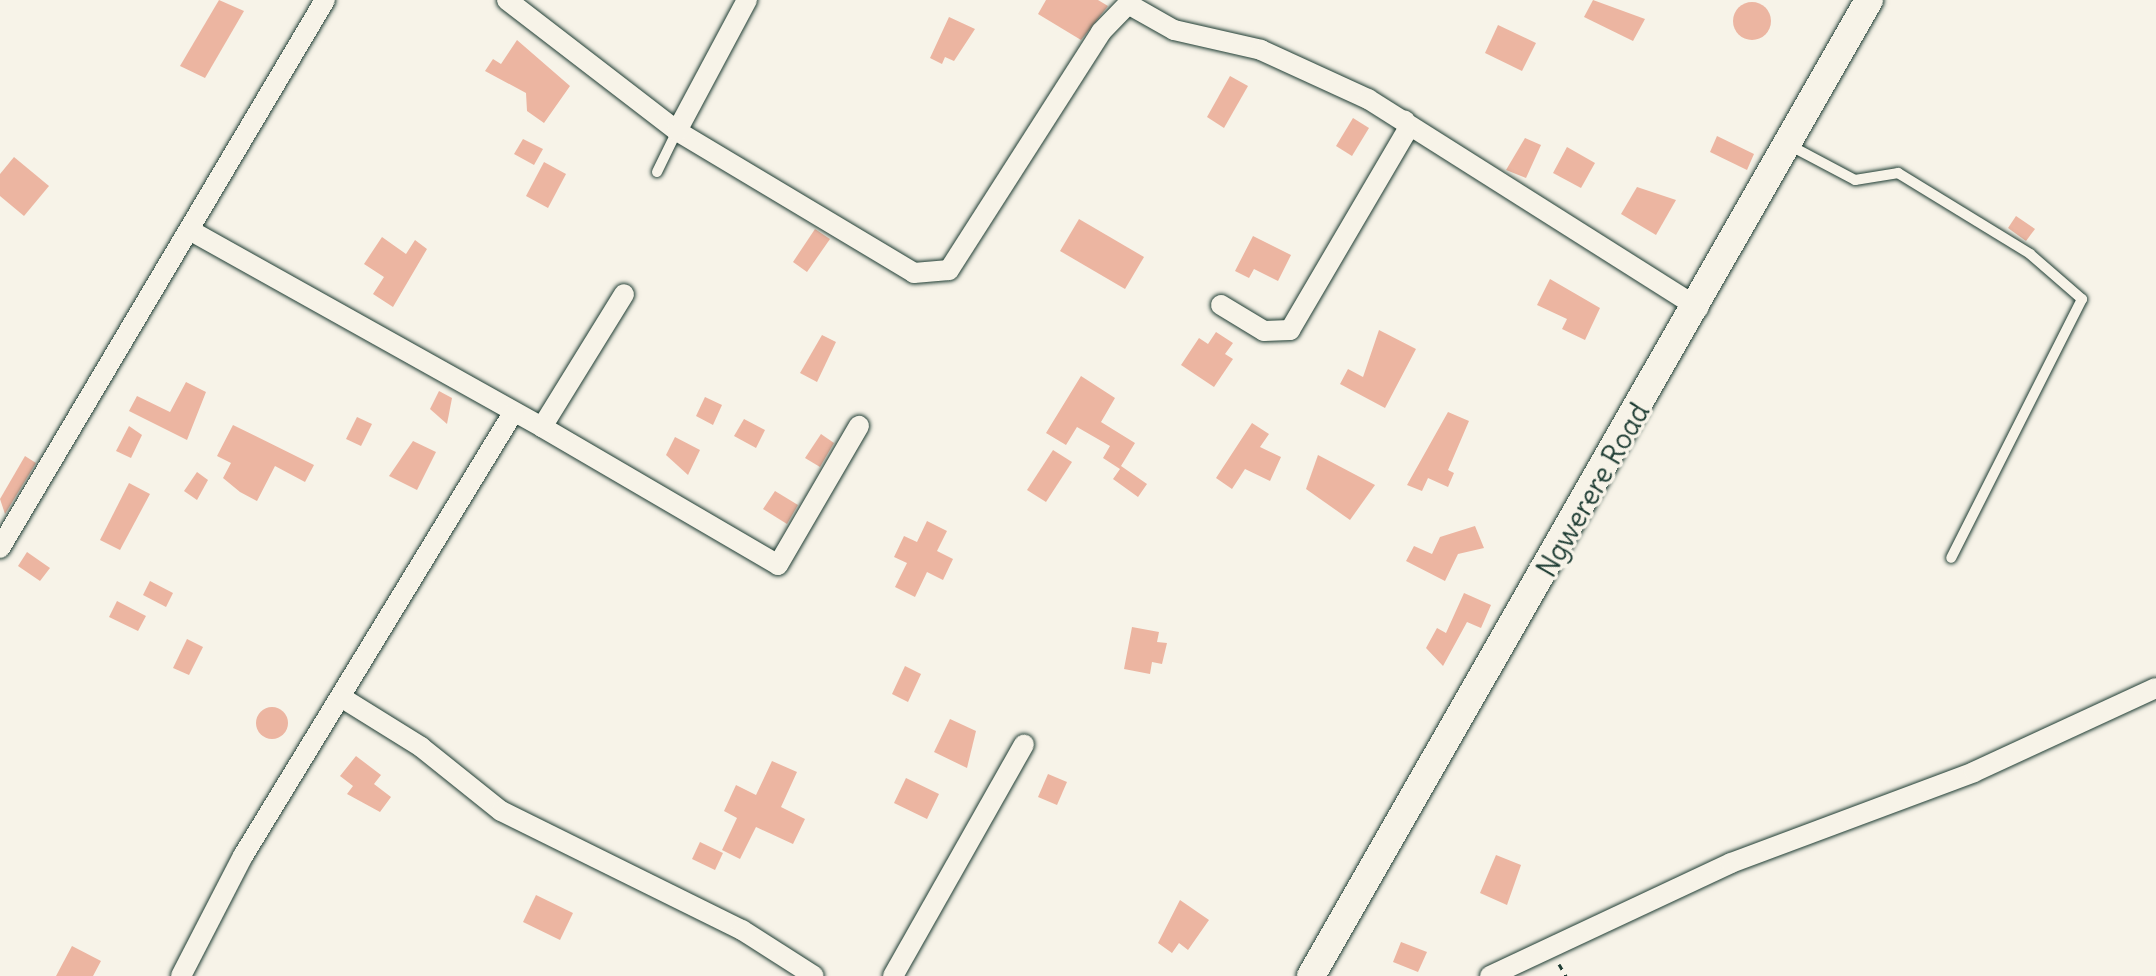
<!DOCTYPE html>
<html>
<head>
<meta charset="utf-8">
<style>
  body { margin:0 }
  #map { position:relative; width:2156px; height:976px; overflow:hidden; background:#f7f3e8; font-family:Delius,sans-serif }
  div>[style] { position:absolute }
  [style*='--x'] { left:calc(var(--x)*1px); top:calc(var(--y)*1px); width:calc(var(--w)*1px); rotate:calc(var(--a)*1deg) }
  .building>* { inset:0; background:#ecb5a1 }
  .round { border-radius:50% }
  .path>* { height:3px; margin-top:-1.5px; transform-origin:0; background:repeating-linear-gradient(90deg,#1f3d34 0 6px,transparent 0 12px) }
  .roads { filter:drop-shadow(0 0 2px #1f3d34) drop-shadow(0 0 2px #1f3d34) }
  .service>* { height:10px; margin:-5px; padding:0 5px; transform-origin:5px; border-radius:5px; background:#f7f3e8 }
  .minor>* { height:20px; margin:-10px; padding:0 10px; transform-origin:10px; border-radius:10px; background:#f7f3e8 }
  .secondary>* { height:28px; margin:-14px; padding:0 14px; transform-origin:14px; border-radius:14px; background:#f7f3e8 }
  span { translate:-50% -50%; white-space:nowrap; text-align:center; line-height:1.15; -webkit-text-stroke:7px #f7f3e8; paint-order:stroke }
  .street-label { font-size:28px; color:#1f3d34 }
</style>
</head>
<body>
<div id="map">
  <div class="building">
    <div style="clip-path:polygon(219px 0,244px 11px,205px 78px,180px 66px)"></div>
    <div style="clip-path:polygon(1046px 0,1098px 0,1108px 6px,1081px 40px,1038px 14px)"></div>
    <div style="clip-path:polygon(1593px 0,1645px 19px,1633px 41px,1584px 17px)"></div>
    <div class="round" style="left:1733px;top:2px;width:38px;height:38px"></div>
    <div style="clip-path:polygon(949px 17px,975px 29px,954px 61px,945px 57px,942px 64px,930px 58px)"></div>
    <div style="clip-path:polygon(1498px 25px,1536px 43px,1522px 71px,1485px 53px)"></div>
    <div style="clip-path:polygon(517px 40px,570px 86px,544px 123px,527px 111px,526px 93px,485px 71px,493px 59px,501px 64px)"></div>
    <div style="clip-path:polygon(1230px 76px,1248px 86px,1224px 128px,1207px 117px)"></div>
    <div style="clip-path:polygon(1353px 118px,1369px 128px,1352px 156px,1336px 146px)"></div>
    <div style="clip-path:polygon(1717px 136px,1754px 154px,1747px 170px,1710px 152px)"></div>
    <div style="clip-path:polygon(1525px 138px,1541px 145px,1526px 178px,1506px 170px)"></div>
    <div style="clip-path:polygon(523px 139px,543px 149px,534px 165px,514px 154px)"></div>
    <div style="clip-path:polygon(1567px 147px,1595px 163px,1581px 188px,1553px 173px)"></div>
    <div style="clip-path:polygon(14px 157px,49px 186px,24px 216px,0 196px,0 174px)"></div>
    <div style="clip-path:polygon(544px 162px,566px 174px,548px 208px,526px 196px)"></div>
    <div style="clip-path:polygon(1637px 187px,1676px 200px,1656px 235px,1621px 214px)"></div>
    <div style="clip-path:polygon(2016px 216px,2035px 229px,2026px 241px,2008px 228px)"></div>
    <div style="clip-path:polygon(1079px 219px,1144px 257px,1125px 289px,1060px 251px)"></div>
    <div style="clip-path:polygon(815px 229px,830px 239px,807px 272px,793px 262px)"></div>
    <div style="clip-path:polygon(1253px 236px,1291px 255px,1278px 281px,1254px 269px,1249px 278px,1235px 271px)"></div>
    <div style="clip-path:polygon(382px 237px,406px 254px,415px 240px,427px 249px,393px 307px,373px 294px,384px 277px,364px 264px)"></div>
    <div style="clip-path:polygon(1550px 279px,1600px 308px,1585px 340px,1562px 329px,1567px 319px,1537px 305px)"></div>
    <div style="clip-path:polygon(1379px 330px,1416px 349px,1385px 408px,1340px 384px,1348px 369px,1363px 377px)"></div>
    <div style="clip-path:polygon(1216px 332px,1233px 343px,1225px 354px,1233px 359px,1214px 387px,1181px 365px,1199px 338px,1208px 344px)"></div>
    <div style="clip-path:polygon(822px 335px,836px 342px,817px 382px,800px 373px)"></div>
    <div style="clip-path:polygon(1081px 376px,1115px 398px,1101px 422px,1135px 443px,1121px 466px,1147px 484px,1138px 497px,1113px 479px,1120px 469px,1103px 458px,1110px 446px,1077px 427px,1066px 445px,1046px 433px)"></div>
    <div style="clip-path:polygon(186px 382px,206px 392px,187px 440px,129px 411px,137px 396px,170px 412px)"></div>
    <div style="clip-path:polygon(439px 391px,452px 398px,447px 424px,430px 409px)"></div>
    <div style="clip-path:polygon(705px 397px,722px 405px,713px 425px,696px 416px)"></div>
    <div style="clip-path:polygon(1448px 412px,1469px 421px,1448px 470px,1454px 473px,1448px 487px,1428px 478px,1422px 491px,1407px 485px)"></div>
    <div style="clip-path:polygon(357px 417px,372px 424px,361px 446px,346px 439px)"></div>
    <div style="clip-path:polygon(744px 419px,765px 430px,756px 448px,734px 436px)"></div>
    <div style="clip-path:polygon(1252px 423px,1269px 434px,1260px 447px,1281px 457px,1270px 481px,1245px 469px,1232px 489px,1216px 478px)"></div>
    <div style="clip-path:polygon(233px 425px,314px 465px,305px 482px,275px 466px,257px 501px,240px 492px,223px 478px,231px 463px,217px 456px)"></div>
    <div style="clip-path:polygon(129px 426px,142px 435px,131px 458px,116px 451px)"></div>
    <div style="clip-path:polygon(821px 434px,834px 443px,820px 467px,805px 458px)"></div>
    <div style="clip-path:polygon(675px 437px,700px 450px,688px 475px,666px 455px)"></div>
    <div style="clip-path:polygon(413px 441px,436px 452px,417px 490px,389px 476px)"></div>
    <div style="clip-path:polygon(1053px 450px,1072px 462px,1046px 502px,1027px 490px)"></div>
    <div style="clip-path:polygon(1318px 455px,1375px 485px,1350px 520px,1306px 489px)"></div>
    <div style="clip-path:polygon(25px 456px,36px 463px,5px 514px,0 499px)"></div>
    <div style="clip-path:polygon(197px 472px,208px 480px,197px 500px,184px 491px)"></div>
    <div style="clip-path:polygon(129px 483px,150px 494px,120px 550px,100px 540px)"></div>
    <div style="clip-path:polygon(775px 491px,798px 505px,787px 524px,763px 509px)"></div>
    <div style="clip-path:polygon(927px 521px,947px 531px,937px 551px,953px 559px,943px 580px,927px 572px,915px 597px,895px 587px,907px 563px,894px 557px,904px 536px,917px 542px)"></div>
    <div style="clip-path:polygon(1475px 526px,1484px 548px,1458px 554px,1445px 581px,1406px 561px,1414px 546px,1432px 554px,1440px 537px)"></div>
    <div style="clip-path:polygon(27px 552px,50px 568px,40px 581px,18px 566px)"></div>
    <div style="clip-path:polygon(150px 581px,173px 593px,166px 607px,143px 595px)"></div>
    <div style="clip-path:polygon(1464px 593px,1491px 605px,1481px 628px,1467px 622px,1443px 666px,1426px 648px,1437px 628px,1446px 633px)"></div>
    <div style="clip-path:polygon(117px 601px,146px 616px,138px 631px,109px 617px)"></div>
    <div style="clip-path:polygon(1132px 627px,1159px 632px,1157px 642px,1167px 643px,1162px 664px,1152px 662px,1150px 674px,1124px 669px)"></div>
    <div style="clip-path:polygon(187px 639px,203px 647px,189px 675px,173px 668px)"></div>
    <div style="clip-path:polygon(905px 666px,921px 674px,908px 702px,892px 694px)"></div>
    <div class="round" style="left:256px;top:707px;width:32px;height:32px"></div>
    <div style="clip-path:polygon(950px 719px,976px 731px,967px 768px,934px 752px)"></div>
    <div style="clip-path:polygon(356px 756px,381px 775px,374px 784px,391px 797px,380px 812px,347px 794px,353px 786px,340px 776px)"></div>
    <div style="clip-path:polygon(772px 761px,797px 772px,781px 807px,805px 819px,793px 844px,756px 827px,740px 859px,722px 850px,737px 818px,724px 811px,736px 785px,756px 795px)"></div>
    <div style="clip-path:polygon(1048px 774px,1067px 782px,1057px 805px,1038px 797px)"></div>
    <div style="clip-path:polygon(906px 778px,939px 794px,927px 819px,894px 803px)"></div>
    <div style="clip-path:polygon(700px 842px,723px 853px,715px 870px,692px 859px)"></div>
    <div style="clip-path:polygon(1496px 855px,1521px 865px,1507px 905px,1480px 893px)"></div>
    <div style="clip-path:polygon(536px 895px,573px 913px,560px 940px,523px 922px)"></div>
    <div style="clip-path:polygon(1180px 900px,1209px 920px,1188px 950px,1179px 943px,1172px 953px,1158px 943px)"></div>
    <div style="clip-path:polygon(1401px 942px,1427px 952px,1418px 972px,1393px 962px)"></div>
    <div style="clip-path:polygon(72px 946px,101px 961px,93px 976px,56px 976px)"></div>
  </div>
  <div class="path">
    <div style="--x:1559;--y:964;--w:14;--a:60"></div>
  </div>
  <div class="roads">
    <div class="service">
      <div style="--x:1789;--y:145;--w:75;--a:27.9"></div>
      <div style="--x:1855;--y:180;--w:44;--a:-9.2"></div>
      <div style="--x:1898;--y:173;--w:155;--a:31.5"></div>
      <div style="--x:2030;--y:254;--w:69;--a:40.9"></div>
      <div style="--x:2082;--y:299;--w:290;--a:116.8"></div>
      <div style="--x:657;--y:172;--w:46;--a:-64"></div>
    </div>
    <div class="minor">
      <div style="--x:507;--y:0;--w:215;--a:37.6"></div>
      <div style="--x:677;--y:131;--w:276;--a:30.9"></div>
      <div style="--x:914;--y:273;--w:35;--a:-5"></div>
      <div style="--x:949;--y:270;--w:282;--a:-57.4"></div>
      <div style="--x:1101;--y:32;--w:39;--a:-46"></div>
      <div style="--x:1128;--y:4;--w:53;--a:29.5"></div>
      <div style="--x:1174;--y:30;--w:89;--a:12.9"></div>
      <div style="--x:1261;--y:50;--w:118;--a:24.6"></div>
      <div style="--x:1368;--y:99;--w:391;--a:32.3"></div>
      <div style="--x:677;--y:131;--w:149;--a:-61.9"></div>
      <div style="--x:193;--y:232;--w:400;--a:29.2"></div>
      <div style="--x:542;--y:427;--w:156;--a:-58.3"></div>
      <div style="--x:1221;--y:305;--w:50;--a:31.2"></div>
      <div style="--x:1264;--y:331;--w:26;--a:-2"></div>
      <div style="--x:1290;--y:330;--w:233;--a:-59.6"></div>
      <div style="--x:1408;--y:129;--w:9;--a:-111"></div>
      <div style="--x:542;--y:427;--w:273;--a:30.3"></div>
      <div style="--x:778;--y:565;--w:161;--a:-59.8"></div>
      <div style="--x:0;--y:548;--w:637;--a:-59.33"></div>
      <div style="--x:344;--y:699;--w:91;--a:31.9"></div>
      <div style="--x:421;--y:747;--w:102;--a:38.7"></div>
      <div style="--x:501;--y:811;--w:269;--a:26.3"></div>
      <div style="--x:742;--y:930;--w:85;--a:32.6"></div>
      <div style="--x:181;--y:976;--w:135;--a:-62.7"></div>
      <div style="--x:243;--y:856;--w:519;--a:-58.64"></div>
      <div style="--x:893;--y:976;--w:266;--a:-60.5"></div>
      <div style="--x:1490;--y:976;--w:266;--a:-25.1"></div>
      <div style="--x:1731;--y:863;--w:259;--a:-20.5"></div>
      <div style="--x:1974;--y:772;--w:200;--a:-24.8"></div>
    </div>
    <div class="secondary">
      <div style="--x:1311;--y:976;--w:1124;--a:-60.24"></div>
    </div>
  </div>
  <div class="street-label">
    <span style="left:1593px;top:490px;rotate:-60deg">Ngwerere Road</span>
  </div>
</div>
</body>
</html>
